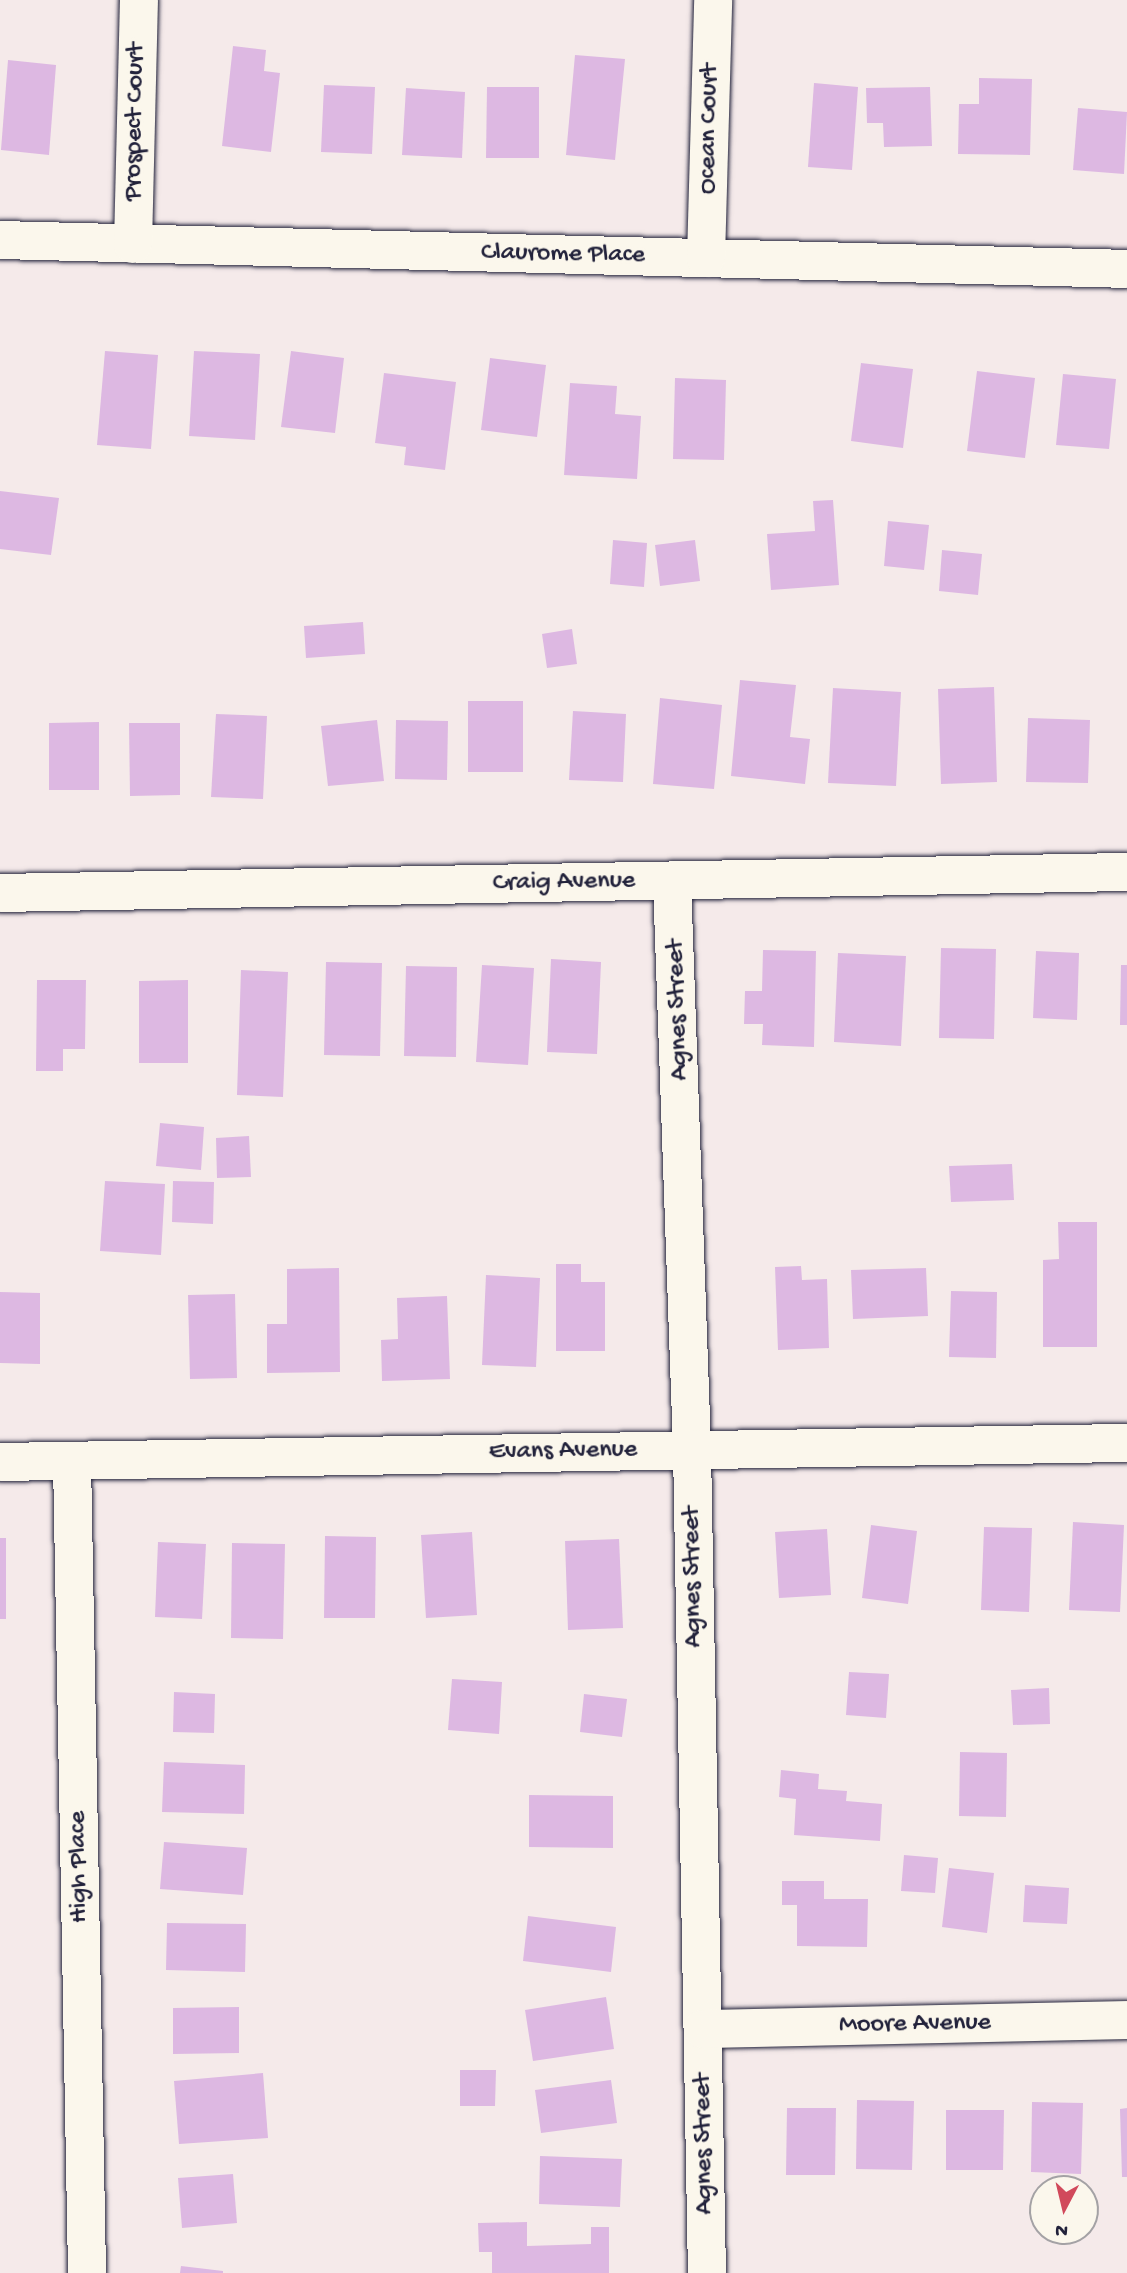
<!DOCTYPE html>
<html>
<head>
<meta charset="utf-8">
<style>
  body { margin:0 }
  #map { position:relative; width:1127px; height:2273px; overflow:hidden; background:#f5eaea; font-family:"Gochi Hand",sans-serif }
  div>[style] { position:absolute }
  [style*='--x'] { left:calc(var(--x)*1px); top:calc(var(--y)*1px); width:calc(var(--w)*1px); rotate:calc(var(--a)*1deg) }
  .building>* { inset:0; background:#ddb8e2 }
  .roads { filter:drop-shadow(0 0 2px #22223b) drop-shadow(0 0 2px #22223b) }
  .minor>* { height:38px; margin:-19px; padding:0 19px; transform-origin:19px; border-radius:19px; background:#fbf7ec }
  span { translate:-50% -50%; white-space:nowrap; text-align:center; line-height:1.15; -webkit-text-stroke:5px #fbf7ec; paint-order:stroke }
  .street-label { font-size:26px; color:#22223b }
  .north { position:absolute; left:1029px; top:2175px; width:70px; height:70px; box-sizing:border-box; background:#fbf7ec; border:2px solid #a4a2a5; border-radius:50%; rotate:187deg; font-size:19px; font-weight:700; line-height:28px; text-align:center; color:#22223b }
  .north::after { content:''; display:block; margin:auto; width:24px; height:32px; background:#d1495b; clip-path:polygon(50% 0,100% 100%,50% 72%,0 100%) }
</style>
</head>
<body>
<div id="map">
  <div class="building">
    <div style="clip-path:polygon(233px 46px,266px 50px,264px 71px,280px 73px,271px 152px,222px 146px)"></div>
    <div style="clip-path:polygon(575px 55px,625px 59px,615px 160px,566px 155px)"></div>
    <div style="clip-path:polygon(8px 60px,56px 65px,49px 155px,1px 150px)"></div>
    <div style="clip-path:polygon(979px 78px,1032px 79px,1030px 155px,958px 154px,959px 104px,979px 104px)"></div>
    <div style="clip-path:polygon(814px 83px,858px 87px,852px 170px,808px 167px)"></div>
    <div style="clip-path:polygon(324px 85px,375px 87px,372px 154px,321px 152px)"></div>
    <div style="clip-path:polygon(487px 87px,539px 87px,539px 158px,486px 158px)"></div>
    <div style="clip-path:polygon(930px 87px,932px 146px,884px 147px,883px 123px,867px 123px,866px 88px)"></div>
    <div style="clip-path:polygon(406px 88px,465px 92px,462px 158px,402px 155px)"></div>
    <div style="clip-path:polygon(1078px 108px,1127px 112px,1124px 174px,1073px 170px)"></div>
    <div style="clip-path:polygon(105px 351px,158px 355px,151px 449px,97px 445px)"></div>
    <div style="clip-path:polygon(194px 351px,260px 354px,255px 440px,189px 436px)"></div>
    <div style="clip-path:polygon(291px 351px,344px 358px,335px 433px,281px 427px)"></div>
    <div style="clip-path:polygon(490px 358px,546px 365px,537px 437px,481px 430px)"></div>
    <div style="clip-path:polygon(861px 363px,913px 369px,903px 448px,851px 441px)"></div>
    <div style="clip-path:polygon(977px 371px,1035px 378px,1025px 458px,967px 451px)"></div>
    <div style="clip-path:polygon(384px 373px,456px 382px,445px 470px,404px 465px,406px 447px,375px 443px)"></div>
    <div style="clip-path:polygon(1063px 374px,1116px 379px,1109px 449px,1056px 445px)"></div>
    <div style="clip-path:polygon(675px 378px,726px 380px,724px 460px,673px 459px)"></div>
    <div style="clip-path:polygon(570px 383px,617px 386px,615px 414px,641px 416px,637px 479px,564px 475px)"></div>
    <div style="clip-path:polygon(0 491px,59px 498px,51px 555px,0 549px)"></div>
    <div style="clip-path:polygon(833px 500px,839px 585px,771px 590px,767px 534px,815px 531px,813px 501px)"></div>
    <div style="clip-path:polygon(888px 521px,929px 525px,924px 570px,884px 566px)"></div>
    <div style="clip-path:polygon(613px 540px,647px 543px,644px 587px,610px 584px)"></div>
    <div style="clip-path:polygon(695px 540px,700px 581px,660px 586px,655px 545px)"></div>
    <div style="clip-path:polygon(942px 550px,982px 554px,978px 595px,939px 591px)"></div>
    <div style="clip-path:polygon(363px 622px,365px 654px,306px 658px,304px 626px)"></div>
    <div style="clip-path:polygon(572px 629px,577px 664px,547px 668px,542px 634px)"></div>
    <div style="clip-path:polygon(740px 680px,796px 685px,790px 737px,810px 739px,805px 784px,731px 776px)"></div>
    <div style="clip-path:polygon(994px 687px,997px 782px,941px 784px,938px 689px)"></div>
    <div style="clip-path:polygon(833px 688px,901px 692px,896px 786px,828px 783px)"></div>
    <div style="clip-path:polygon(660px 698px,722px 705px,714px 789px,653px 784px)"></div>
    <div style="clip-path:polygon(468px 701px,523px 701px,523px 772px,468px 772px)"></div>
    <div style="clip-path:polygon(573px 711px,626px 714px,623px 782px,569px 780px)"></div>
    <div style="clip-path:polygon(216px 714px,267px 716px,263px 799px,211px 797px)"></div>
    <div style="clip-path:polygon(1028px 718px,1090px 720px,1088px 783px,1026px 782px)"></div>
    <div style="clip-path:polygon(377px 720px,384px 781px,328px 786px,321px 726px)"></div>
    <div style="clip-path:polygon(396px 720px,448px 721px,447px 780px,395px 779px)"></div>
    <div style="clip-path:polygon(99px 722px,99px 790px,49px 790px,49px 723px)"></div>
    <div style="clip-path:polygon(129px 723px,180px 723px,180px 795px,130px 796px)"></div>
    <div style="clip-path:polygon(941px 948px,996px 949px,994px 1039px,939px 1038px)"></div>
    <div style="clip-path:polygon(763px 950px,816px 951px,814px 1047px,762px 1045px,763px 1024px,744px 1024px,745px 991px,762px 991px)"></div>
    <div style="clip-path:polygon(1036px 951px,1079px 953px,1077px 1020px,1033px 1018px)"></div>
    <div style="clip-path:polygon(838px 953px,906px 956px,901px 1046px,834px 1042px)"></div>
    <div style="clip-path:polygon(551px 959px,601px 962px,597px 1054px,547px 1052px)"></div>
    <div style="clip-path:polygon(326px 962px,382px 963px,380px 1056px,324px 1055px)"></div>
    <div style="clip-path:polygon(482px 965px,534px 968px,528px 1065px,476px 1062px)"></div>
    <div style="clip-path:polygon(1121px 965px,1127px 965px,1127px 1025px,1120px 1025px)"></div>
    <div style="clip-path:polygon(406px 966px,457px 967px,456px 1057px,404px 1056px)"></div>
    <div style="clip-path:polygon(241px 970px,288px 972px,283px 1097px,237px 1095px)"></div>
    <div style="clip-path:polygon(37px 980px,86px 980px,85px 1049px,63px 1049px,63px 1071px,36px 1071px)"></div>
    <div style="clip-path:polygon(188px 980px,188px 1063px,139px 1063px,139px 981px)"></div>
    <div style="clip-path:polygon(160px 1123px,204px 1127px,201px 1170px,156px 1166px)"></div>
    <div style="clip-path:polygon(249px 1136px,251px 1177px,217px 1178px,216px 1138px)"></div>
    <div style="clip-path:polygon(1012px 1164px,1014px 1200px,951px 1202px,949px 1166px)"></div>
    <div style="clip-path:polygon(105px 1181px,165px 1184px,161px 1255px,100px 1251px)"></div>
    <div style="clip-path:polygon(173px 1181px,214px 1182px,213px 1224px,172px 1222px)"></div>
    <div style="clip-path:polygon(1058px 1222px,1097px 1222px,1097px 1347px,1043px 1347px,1043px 1260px,1059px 1259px)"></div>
    <div style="clip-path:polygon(556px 1264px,581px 1264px,581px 1282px,605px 1282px,605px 1351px,556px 1351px)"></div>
    <div style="clip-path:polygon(801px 1266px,802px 1280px,827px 1279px,829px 1348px,778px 1350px,775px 1267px)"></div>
    <div style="clip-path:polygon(339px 1268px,340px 1372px,267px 1373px,267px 1324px,287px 1324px,287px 1269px)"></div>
    <div style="clip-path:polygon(926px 1268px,928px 1316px,853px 1319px,851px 1270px)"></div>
    <div style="clip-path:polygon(486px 1275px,540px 1278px,536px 1367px,482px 1365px)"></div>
    <div style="clip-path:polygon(951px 1291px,997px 1292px,996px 1358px,949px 1357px)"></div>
    <div style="clip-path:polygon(0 1292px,40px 1293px,40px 1364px,0 1363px)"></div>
    <div style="clip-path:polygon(235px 1294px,237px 1378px,190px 1379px,188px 1295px)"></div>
    <div style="clip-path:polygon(447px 1296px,450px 1379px,382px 1381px,381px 1340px,398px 1339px,397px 1298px)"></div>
    <div style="clip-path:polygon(1073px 1522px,1124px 1525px,1120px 1612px,1069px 1610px)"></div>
    <div style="clip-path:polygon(871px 1525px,917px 1531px,908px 1604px,862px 1598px)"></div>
    <div style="clip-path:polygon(984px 1527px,1032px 1528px,1029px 1612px,981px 1610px)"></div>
    <div style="clip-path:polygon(827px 1529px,831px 1595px,779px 1598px,775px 1532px)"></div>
    <div style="clip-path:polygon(472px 1532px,477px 1615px,426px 1618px,421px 1535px)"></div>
    <div style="clip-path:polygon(325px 1536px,376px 1537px,375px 1618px,324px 1618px)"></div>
    <div style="clip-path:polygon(0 1538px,6px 1538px,6px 1619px,0 1619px)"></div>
    <div style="clip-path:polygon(619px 1539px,623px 1628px,568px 1630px,565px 1541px)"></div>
    <div style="clip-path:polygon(158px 1542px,206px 1544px,202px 1619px,155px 1617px)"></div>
    <div style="clip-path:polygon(232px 1543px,285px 1544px,283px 1639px,231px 1638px)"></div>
    <div style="clip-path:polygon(849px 1672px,889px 1674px,886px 1718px,846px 1715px)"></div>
    <div style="clip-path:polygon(452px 1679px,502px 1682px,499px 1734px,448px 1730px)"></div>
    <div style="clip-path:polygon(1049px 1688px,1050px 1724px,1013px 1725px,1011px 1690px)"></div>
    <div style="clip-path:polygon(174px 1692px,215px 1694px,214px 1733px,173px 1732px)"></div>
    <div style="clip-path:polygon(584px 1694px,627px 1699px,622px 1737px,580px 1732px)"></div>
    <div style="clip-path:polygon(960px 1752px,1007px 1753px,1006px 1817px,959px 1816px)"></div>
    <div style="clip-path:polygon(164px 1762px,245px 1765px,244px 1814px,162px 1812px)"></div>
    <div style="clip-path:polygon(781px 1770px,819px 1774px,818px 1789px,847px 1791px,846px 1801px,882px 1804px,880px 1841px,794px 1835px,796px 1799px,779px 1797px)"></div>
    <div style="clip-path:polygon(529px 1795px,613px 1796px,613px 1848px,529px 1847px)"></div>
    <div style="clip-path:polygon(164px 1842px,247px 1848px,243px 1895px,160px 1889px)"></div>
    <div style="clip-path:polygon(904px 1855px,938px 1858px,935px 1893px,901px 1891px)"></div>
    <div style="clip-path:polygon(949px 1868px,994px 1873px,987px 1933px,942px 1927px)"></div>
    <div style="clip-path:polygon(782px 1881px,824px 1881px,824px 1899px,868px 1899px,867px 1947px,797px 1946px,797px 1905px,782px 1905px)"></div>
    <div style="clip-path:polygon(1025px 1885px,1069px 1888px,1067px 1924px,1023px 1922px)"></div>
    <div style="clip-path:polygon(528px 1916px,616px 1927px,611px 1972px,523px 1961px)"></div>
    <div style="clip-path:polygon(167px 1923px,246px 1924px,245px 1972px,166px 1970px)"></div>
    <div style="clip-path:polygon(606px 1997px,614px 2049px,533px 2061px,525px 2010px)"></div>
    <div style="clip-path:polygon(239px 2007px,239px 2053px,173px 2054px,173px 2008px)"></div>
    <div style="clip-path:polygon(460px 2070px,496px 2070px,495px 2106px,460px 2106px)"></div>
    <div style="clip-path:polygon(263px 2073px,268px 2138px,179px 2144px,174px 2081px)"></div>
    <div style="clip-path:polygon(611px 2080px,617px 2123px,541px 2133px,535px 2090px)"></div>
    <div style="clip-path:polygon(857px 2100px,914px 2101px,912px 2170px,856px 2169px)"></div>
    <div style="clip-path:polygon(1032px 2102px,1083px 2103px,1081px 2174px,1031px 2172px)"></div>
    <div style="clip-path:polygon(787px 2108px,836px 2108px,835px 2175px,786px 2175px)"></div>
    <div style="clip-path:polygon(1127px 2108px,1127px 2177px,1122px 2177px,1120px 2109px)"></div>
    <div style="clip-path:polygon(946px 2110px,1004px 2110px,1003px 2170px,946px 2170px)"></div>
    <div style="clip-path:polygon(540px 2156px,622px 2159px,620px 2207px,539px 2204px)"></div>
    <div style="clip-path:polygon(233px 2174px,237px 2223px,182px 2228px,178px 2178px)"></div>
    <div style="clip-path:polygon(527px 2222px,527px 2246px,591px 2244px,591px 2227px,609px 2227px,609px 2273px,492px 2273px,492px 2252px,479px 2252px,478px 2223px)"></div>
    <div style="clip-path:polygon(181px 2266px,223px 2271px,223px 2273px,180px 2273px)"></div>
  </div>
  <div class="roads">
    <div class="minor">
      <div style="--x:0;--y:240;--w:1127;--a:1.47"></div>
      <div style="--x:133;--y:244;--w:244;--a:-88.6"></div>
      <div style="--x:706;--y:258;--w:258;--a:-88.4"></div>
      <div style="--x:672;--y:881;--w:568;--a:87.98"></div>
      <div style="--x:692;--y:1449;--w:824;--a:88.96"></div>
      <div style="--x:0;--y:893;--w:1127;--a:-1.07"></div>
      <div style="--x:72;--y:1461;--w:812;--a:88.94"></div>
      <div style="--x:0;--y:1462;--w:1127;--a:-0.97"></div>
      <div style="--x:703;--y:2029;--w:424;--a:-1.2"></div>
    </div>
  </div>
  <div class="street-label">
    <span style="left:136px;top:122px;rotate:-89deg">Prospect Court</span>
    <span style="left:710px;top:129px;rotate:-89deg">Ocean Court</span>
    <span style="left:563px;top:255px;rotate:1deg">Claurome Place</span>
    <span style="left:564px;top:883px;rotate:-1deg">Craig Avenue</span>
    <span style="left:679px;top:1010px;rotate:-92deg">Agnes Street</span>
    <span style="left:563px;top:1452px;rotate:-1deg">Evans Avenue</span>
    <span style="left:694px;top:1577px;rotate:-91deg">Agnes Street</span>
    <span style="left:80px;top:1867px;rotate:-91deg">High Place</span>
    <span style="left:915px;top:2025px;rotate:-1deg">Moore Avenue</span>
    <span style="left:705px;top:2144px;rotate:-91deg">Agnes Street</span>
  </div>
  <div class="north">N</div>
</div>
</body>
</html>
